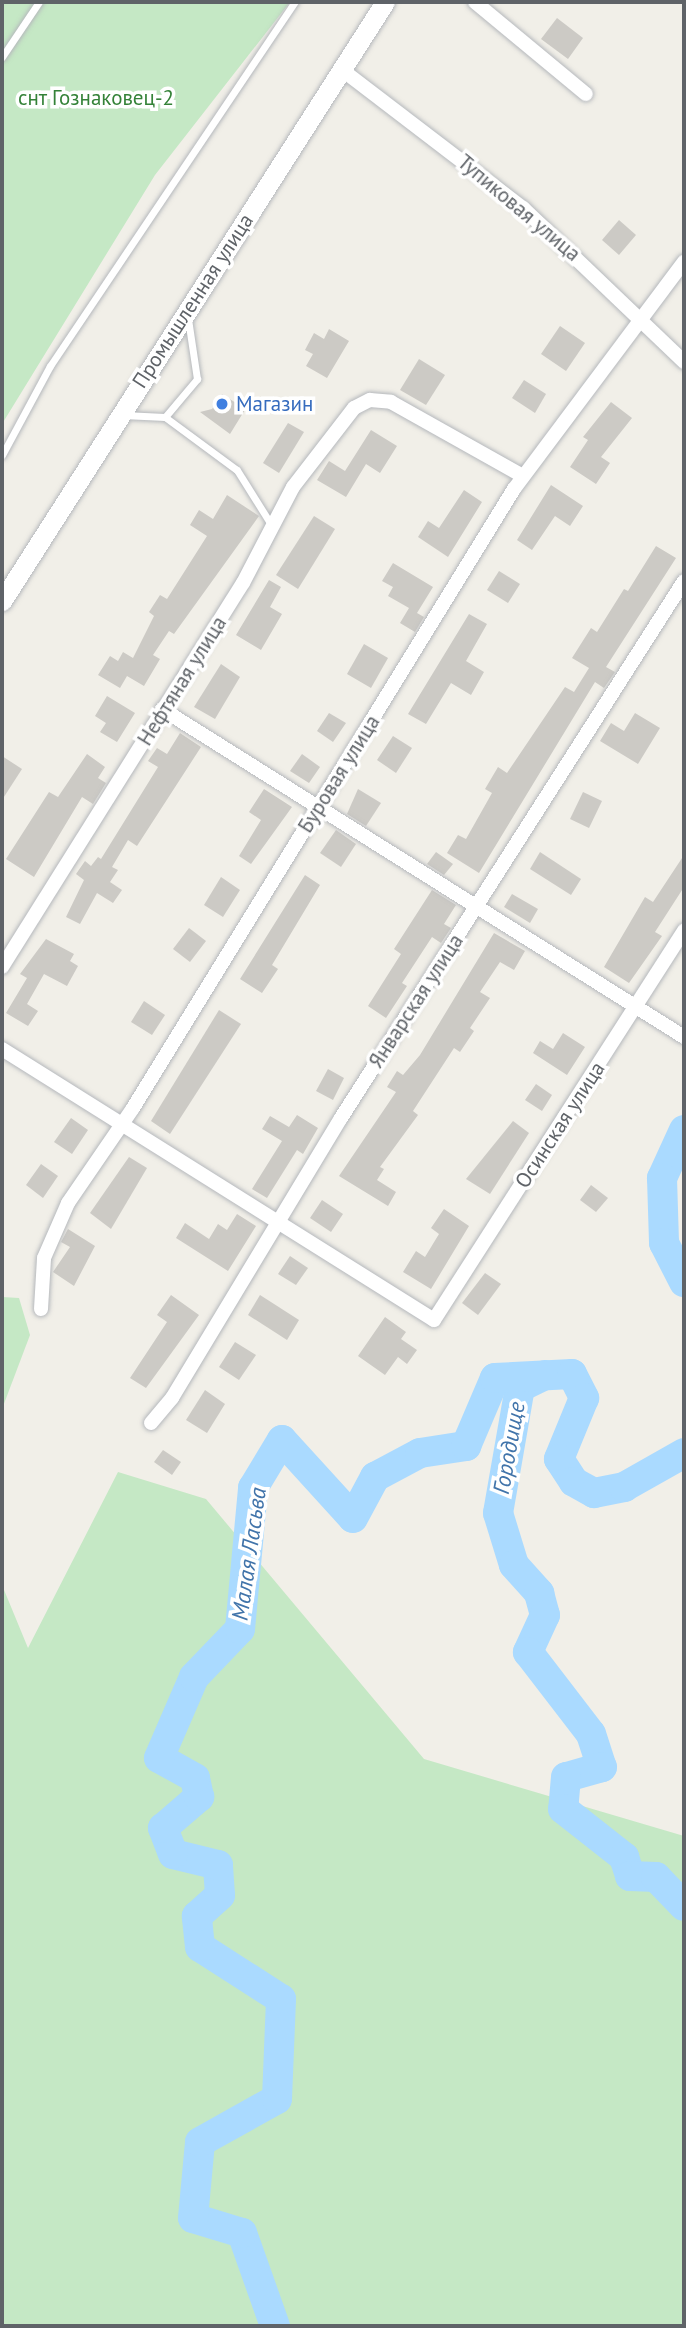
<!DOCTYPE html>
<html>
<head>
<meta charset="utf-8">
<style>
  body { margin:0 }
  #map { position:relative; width:686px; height:2328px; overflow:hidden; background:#f1efe8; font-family:"PT Sans",sans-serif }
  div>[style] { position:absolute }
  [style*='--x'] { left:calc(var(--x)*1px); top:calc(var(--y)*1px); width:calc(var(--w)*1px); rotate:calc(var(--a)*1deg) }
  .green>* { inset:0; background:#c5e8c5 }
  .river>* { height:30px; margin:-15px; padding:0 15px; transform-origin:15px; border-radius:15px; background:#aadaff }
  .building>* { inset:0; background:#cccac5 }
  .roads { filter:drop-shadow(0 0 2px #b5b8bc) drop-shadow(0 0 2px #b5b8bc) }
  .lane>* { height:7px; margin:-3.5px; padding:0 3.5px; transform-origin:3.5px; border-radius:3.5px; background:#fff }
  .street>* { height:14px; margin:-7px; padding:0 7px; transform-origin:7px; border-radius:7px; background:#fff }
  .secondary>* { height:19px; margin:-9.5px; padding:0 9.5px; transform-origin:9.5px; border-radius:9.5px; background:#fff }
  .dots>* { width:19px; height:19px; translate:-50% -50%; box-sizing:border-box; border:4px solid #fff; border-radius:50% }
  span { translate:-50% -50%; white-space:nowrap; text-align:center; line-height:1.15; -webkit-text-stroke:7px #fff; paint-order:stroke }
  .park-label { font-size:21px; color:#348238 }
  .street-label { font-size:21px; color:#5f6368 }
  .shop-label { font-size:21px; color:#366cbe }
  .left { translate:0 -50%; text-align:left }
  .water-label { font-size:23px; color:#4174aa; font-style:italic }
  .frame { position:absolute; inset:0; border:4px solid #5f6368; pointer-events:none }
</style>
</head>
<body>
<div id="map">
  <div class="green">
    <div style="clip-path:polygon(2px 2px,290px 2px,155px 175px,2px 424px)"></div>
    <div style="clip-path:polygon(2px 1297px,19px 1298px,30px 1335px,2px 1409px)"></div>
    <div style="clip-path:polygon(118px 1472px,206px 1499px,424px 1759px,684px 1836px,684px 2326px,2px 2326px,2px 1585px,28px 1648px)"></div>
  </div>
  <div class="river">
    <div style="--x:684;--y:1130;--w:53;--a:114.6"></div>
    <div style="--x:662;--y:1178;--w:65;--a:88.2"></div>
    <div style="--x:664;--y:1243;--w:44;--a:62.9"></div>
    <div style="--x:545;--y:1375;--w:28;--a:154"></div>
    <div style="--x:520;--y:1387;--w:128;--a:99.9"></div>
    <div style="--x:498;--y:1513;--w:54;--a:72.9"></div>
    <div style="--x:514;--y:1565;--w:38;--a:48"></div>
    <div style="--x:539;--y:1593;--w:23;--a:75"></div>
    <div style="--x:545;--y:1615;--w:41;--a:114.7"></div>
    <div style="--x:528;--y:1652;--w:103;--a:52.5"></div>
    <div style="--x:591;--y:1734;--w:35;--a:72"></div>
    <div style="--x:602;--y:1767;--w:37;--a:164"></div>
    <div style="--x:566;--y:1777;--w:32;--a:95"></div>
    <div style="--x:563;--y:1809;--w:78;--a:38.2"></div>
    <div style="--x:624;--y:1857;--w:20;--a:72"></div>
    <div style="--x:630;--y:1876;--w:26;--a:2"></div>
    <div style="--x:656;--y:1877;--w:40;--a:46"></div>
    <div style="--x:275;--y:2326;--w:99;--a:-109.5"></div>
    <div style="--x:242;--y:2233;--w:51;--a:-163"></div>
    <div style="--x:193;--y:2218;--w:76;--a:-84.7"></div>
    <div style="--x:200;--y:2142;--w:88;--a:-29.2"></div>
    <div style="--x:277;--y:2099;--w:100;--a:-87.7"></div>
    <div style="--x:281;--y:1999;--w:96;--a:-147.3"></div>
    <div style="--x:200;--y:1947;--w:31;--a:-96"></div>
    <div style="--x:197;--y:1916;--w:31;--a:-42"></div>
    <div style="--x:220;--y:1895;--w:30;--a:-94"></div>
    <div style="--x:218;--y:1865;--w:46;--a:-166.3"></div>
    <div style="--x:173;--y:1854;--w:28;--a:-111"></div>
    <div style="--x:163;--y:1828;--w:48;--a:-40.7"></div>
    <div style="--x:199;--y:1797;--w:19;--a:-102"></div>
    <div style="--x:195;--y:1778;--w:41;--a:-150.9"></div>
    <div style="--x:159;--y:1758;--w:88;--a:-66.6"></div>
    <div style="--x:194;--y:1677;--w:66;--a:-46.2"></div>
    <div style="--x:240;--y:1629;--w:142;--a:-84.7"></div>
    <div style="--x:253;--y:1488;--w:56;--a:-58.9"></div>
    <div style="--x:282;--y:1440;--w:105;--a:47.7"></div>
    <div style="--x:353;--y:1518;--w:47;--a:-61.8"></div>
    <div style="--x:375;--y:1477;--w:51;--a:-28.1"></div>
    <div style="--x:420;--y:1453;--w:47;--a:-8.7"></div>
    <div style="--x:466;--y:1446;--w:74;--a:-66.9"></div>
    <div style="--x:495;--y:1378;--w:77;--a:-3"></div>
    <div style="--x:572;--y:1374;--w:27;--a:63"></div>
    <div style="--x:584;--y:1398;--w:66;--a:112.3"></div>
    <div style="--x:559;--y:1459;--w:27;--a:57"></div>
    <div style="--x:574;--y:1482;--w:23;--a:29"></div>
    <div style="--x:594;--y:1493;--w:31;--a:-11"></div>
    <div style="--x:624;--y:1487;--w:69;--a:-29.5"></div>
  </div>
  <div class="building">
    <div style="clip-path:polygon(557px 18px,583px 38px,568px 59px,541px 39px)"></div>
    <div style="clip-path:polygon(619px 220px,636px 235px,619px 255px,602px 240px)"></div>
    <div style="clip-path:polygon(560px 326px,585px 343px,566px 371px,541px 354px)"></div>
    <div style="clip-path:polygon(329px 329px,349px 341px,327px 378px,306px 366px,313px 354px,305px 350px,314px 333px,324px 339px)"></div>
    <div style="clip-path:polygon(419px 359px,445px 375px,426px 405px,400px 390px)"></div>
    <div style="clip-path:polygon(524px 380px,546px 394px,535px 413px,512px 398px)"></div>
    <div style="clip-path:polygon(222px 394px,236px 403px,251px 400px,230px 434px,200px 412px,212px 409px)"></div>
    <div style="clip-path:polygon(611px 402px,632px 418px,601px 457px,610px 463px,596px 484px,570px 467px,588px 440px,583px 437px)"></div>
    <div style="clip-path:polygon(288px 423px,304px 432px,279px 473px,263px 463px)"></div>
    <div style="clip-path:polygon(371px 430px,397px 446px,380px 473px,366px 464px,346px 497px,317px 480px,329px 461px,345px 471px)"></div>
    <div style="clip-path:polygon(551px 485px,583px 506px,570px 526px,555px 516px,532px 550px,517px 540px)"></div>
    <div style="clip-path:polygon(464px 490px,482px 502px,448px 557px,418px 537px,428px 521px,439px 528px)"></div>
    <div style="clip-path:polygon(227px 495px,259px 516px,174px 634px,169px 631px,153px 655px,160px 659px,144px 686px,127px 676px,120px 688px,98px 675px,110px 656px,118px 661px,123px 652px,133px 658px,154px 616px,149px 612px,160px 595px,167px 599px,207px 536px,190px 525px,199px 510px,213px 519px)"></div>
    <div style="clip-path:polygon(314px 516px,335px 529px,298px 589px,276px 575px)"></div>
    <div style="clip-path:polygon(656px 546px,676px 558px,606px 667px,615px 672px,604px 688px,595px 682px,479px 873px,447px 853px,458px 835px,466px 839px,492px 793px,485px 789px,498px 767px,507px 773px,565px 687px,574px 692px,589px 668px,572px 658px,591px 628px,597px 632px,624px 589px,628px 591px)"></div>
    <div style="clip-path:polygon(393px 563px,433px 587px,417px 613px,424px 617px,415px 632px,400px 623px,409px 608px,388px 596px,393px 587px,382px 581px)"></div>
    <div style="clip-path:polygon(499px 571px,520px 584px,508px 603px,487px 590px)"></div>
    <div style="clip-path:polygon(269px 580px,281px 587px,270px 607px,282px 614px,261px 650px,236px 635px)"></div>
    <div style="clip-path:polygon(469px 614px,487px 624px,466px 661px,484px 672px,471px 695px,451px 683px,426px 724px,408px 714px)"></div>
    <div style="clip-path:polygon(364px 644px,388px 658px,371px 688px,347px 674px)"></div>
    <div style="clip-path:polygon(221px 664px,240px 677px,215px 719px,194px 707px)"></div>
    <div style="clip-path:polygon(107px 696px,135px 713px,117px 742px,100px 732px,106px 723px,95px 716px)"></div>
    <div style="clip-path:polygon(329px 713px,346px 723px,333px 742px,317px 731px)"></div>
    <div style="clip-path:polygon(635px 713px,660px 728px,638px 764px,600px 741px,611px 723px,624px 731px)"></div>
    <div style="clip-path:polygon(180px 733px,201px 747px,137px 846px,128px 840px,112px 867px,118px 870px,110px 882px,122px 890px,113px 903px,97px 893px,80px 924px,66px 917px,84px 880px,76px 874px,85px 861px,91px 866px,98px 857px,101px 859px,158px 767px,148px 761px,157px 748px,167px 754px)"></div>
    <div style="clip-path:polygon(393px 736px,412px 748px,396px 773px,377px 760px)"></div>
    <div style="clip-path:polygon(87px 754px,105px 767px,98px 778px,106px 783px,93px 804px,82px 797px,34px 877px,6px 859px,49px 792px,58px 797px)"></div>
    <div style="clip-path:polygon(302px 754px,320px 767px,309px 783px,290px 771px)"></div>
    <div style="clip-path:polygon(2px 756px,22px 769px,2px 800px)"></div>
    <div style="clip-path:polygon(264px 789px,292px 807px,251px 864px,239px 856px,261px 820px,249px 812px)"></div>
    <div style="clip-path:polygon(358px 789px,381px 803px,366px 826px,347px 814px)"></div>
    <div style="clip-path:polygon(583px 792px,602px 801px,589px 828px,570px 819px)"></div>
    <div style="clip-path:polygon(336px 830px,356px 844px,341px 867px,320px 853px)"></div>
    <div style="clip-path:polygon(436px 852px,453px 864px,444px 875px,427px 864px)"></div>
    <div style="clip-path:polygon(540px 852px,581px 879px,571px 895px,530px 869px)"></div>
    <div style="clip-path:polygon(684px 855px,684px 887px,655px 932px,662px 936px,629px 983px,604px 967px,645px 897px,653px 902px)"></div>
    <div style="clip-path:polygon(305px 875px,320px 885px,272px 965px,278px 969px,262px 993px,240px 979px)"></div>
    <div style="clip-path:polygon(221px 877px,240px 890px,223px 917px,204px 905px)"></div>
    <div style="clip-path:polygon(432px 890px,456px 905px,444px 924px,451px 928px,441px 943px,432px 937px,402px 983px,407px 986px,386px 1018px,368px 1006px,401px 954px,394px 949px)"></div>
    <div style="clip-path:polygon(512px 894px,538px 909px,530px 923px,504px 907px)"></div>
    <div style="clip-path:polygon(189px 928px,206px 941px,190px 962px,173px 949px)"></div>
    <div style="clip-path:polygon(494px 933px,525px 951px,514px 970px,500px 962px,480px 992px,490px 998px,470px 1028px,474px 1031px,460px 1052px,454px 1048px,413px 1111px,418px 1115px,380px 1167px,384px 1169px,377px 1180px,396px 1192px,388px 1206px,339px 1176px,396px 1092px,387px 1087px,397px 1071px,403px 1075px,420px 1055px)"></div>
    <div style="clip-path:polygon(46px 939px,74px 954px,70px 961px,78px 966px,67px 986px,44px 974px,27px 1004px,38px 1011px,28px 1026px,6px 1013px,27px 978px,20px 974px)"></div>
    <div style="clip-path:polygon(144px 1001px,165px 1015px,152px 1035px,131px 1022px)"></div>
    <div style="clip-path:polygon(219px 1010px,241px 1024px,170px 1134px,151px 1121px)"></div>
    <div style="clip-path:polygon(563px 1033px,585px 1047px,567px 1075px,533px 1053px,540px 1041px,553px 1049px)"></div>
    <div style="clip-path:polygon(328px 1069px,344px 1078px,333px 1100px,316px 1091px)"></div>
    <div style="clip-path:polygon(536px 1084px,552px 1095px,542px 1111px,525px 1100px)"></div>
    <div style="clip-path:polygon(297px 1115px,318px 1128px,303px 1154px,297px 1150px,267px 1198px,252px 1189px,282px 1141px,262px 1129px,270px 1116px,289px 1127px)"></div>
    <div style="clip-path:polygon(71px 1118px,88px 1130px,72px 1154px,54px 1142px)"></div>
    <div style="clip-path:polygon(513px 1121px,529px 1133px,490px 1194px,466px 1179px)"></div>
    <div style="clip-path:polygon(129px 1157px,147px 1168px,111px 1229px,90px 1213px)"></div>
    <div style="clip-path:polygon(41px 1164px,58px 1176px,43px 1198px,26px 1185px)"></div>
    <div style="clip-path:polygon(591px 1185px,608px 1198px,596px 1212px,580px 1200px)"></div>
    <div style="clip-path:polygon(322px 1200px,343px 1214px,331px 1232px,310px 1218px)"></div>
    <div style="clip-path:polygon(444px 1209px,469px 1226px,431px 1289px,403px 1272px,416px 1251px,425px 1257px,439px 1234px,431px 1228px)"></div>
    <div style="clip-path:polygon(237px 1214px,256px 1226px,228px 1271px,176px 1238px,185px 1223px,209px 1239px,218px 1224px,227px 1230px)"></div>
    <div style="clip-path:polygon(68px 1229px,95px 1246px,74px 1286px,53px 1272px,70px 1247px,61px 1242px)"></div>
    <div style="clip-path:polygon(290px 1256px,308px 1268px,296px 1285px,278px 1274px)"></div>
    <div style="clip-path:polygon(485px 1273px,501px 1284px,478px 1315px,462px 1303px)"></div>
    <div style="clip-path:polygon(171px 1295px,199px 1315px,146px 1388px,130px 1378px,167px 1322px,157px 1315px)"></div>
    <div style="clip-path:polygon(260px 1295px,299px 1320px,287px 1340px,248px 1315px)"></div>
    <div style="clip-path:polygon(385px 1317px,406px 1332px,401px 1339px,417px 1350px,407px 1364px,398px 1357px,385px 1375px,358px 1356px)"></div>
    <div style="clip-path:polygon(235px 1342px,256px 1355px,239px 1380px,219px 1367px)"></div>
    <div style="clip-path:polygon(205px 1390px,225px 1404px,207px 1433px,186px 1420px)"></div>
    <div style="clip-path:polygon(163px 1450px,181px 1462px,172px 1475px,154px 1462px)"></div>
  </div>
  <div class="roads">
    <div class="lane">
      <div style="--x:2;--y:57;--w:66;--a:-56.1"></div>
      <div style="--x:123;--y:415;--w:42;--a:2.7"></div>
      <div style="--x:165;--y:417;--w:50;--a:-49.9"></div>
      <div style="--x:197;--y:379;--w:61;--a:-98.5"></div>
      <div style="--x:165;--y:417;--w:89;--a:36.4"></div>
      <div style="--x:237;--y:470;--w:66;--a:58"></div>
      <div style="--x:2;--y:455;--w:101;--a:-61.7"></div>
      <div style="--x:50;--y:366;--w:439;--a:-56.1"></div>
    </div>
    <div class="street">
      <div style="--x:475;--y:2;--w:144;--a:39.7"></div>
      <div style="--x:341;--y:69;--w:229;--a:37.4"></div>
      <div style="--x:523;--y:208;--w:223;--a:43.7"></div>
      <div style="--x:162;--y:709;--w:616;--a:32.14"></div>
      <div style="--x:2;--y:967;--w:453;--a:-57.9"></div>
      <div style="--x:243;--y:583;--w:108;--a:-62.5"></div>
      <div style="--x:293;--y:487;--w:100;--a:-52.3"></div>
      <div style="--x:354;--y:408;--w:18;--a:-27"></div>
      <div style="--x:370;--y:400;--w:21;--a:5"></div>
      <div style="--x:391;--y:402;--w:151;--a:29.3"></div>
      <div style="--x:2;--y:1049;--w:510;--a:32.1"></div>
      <div style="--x:434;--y:1320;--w:463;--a:-57.3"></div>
      <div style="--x:41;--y:1309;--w:51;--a:-86.6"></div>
      <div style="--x:44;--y:1258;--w:60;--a:-66.4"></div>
      <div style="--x:68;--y:1203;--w:115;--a:-55.6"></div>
      <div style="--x:133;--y:1108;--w:727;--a:-58.39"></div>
      <div style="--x:514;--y:489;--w:284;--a:-53.2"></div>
      <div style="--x:151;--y:1423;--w:33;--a:-50"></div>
      <div style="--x:172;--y:1398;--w:327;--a:-58.9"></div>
      <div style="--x:341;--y:1118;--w:637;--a:-57.43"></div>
    </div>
    <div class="secondary">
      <div style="--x:2;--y:601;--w:711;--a:-57.41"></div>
    </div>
  </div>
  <div class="dots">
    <div style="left:222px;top:404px;background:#3f7fe0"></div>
  </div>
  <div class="park-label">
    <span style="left:96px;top:98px">снт Гознаковец-2</span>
  </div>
  <div class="street-label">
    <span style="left:519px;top:208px;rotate:40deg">Тупиковая улица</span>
    <span style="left:193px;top:301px;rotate:-57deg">Промышленная улица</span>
    <span style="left:182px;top:681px;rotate:-58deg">Нефтяная улица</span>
    <span style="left:339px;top:774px;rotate:-58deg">Буровая улица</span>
    <span style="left:416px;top:1001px;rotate:-57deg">Январская улица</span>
    <span style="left:560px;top:1125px;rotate:-57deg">Осинская улица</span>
  </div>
  <div class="shop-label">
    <span class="left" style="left:236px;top:404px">Магазин</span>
  </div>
  <div class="water-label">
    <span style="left:509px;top:1448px;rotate:-80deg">Городище</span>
    <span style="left:249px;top:1554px;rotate:-82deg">Малая Ласьва</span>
  </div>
  <div class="frame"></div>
</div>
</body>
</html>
